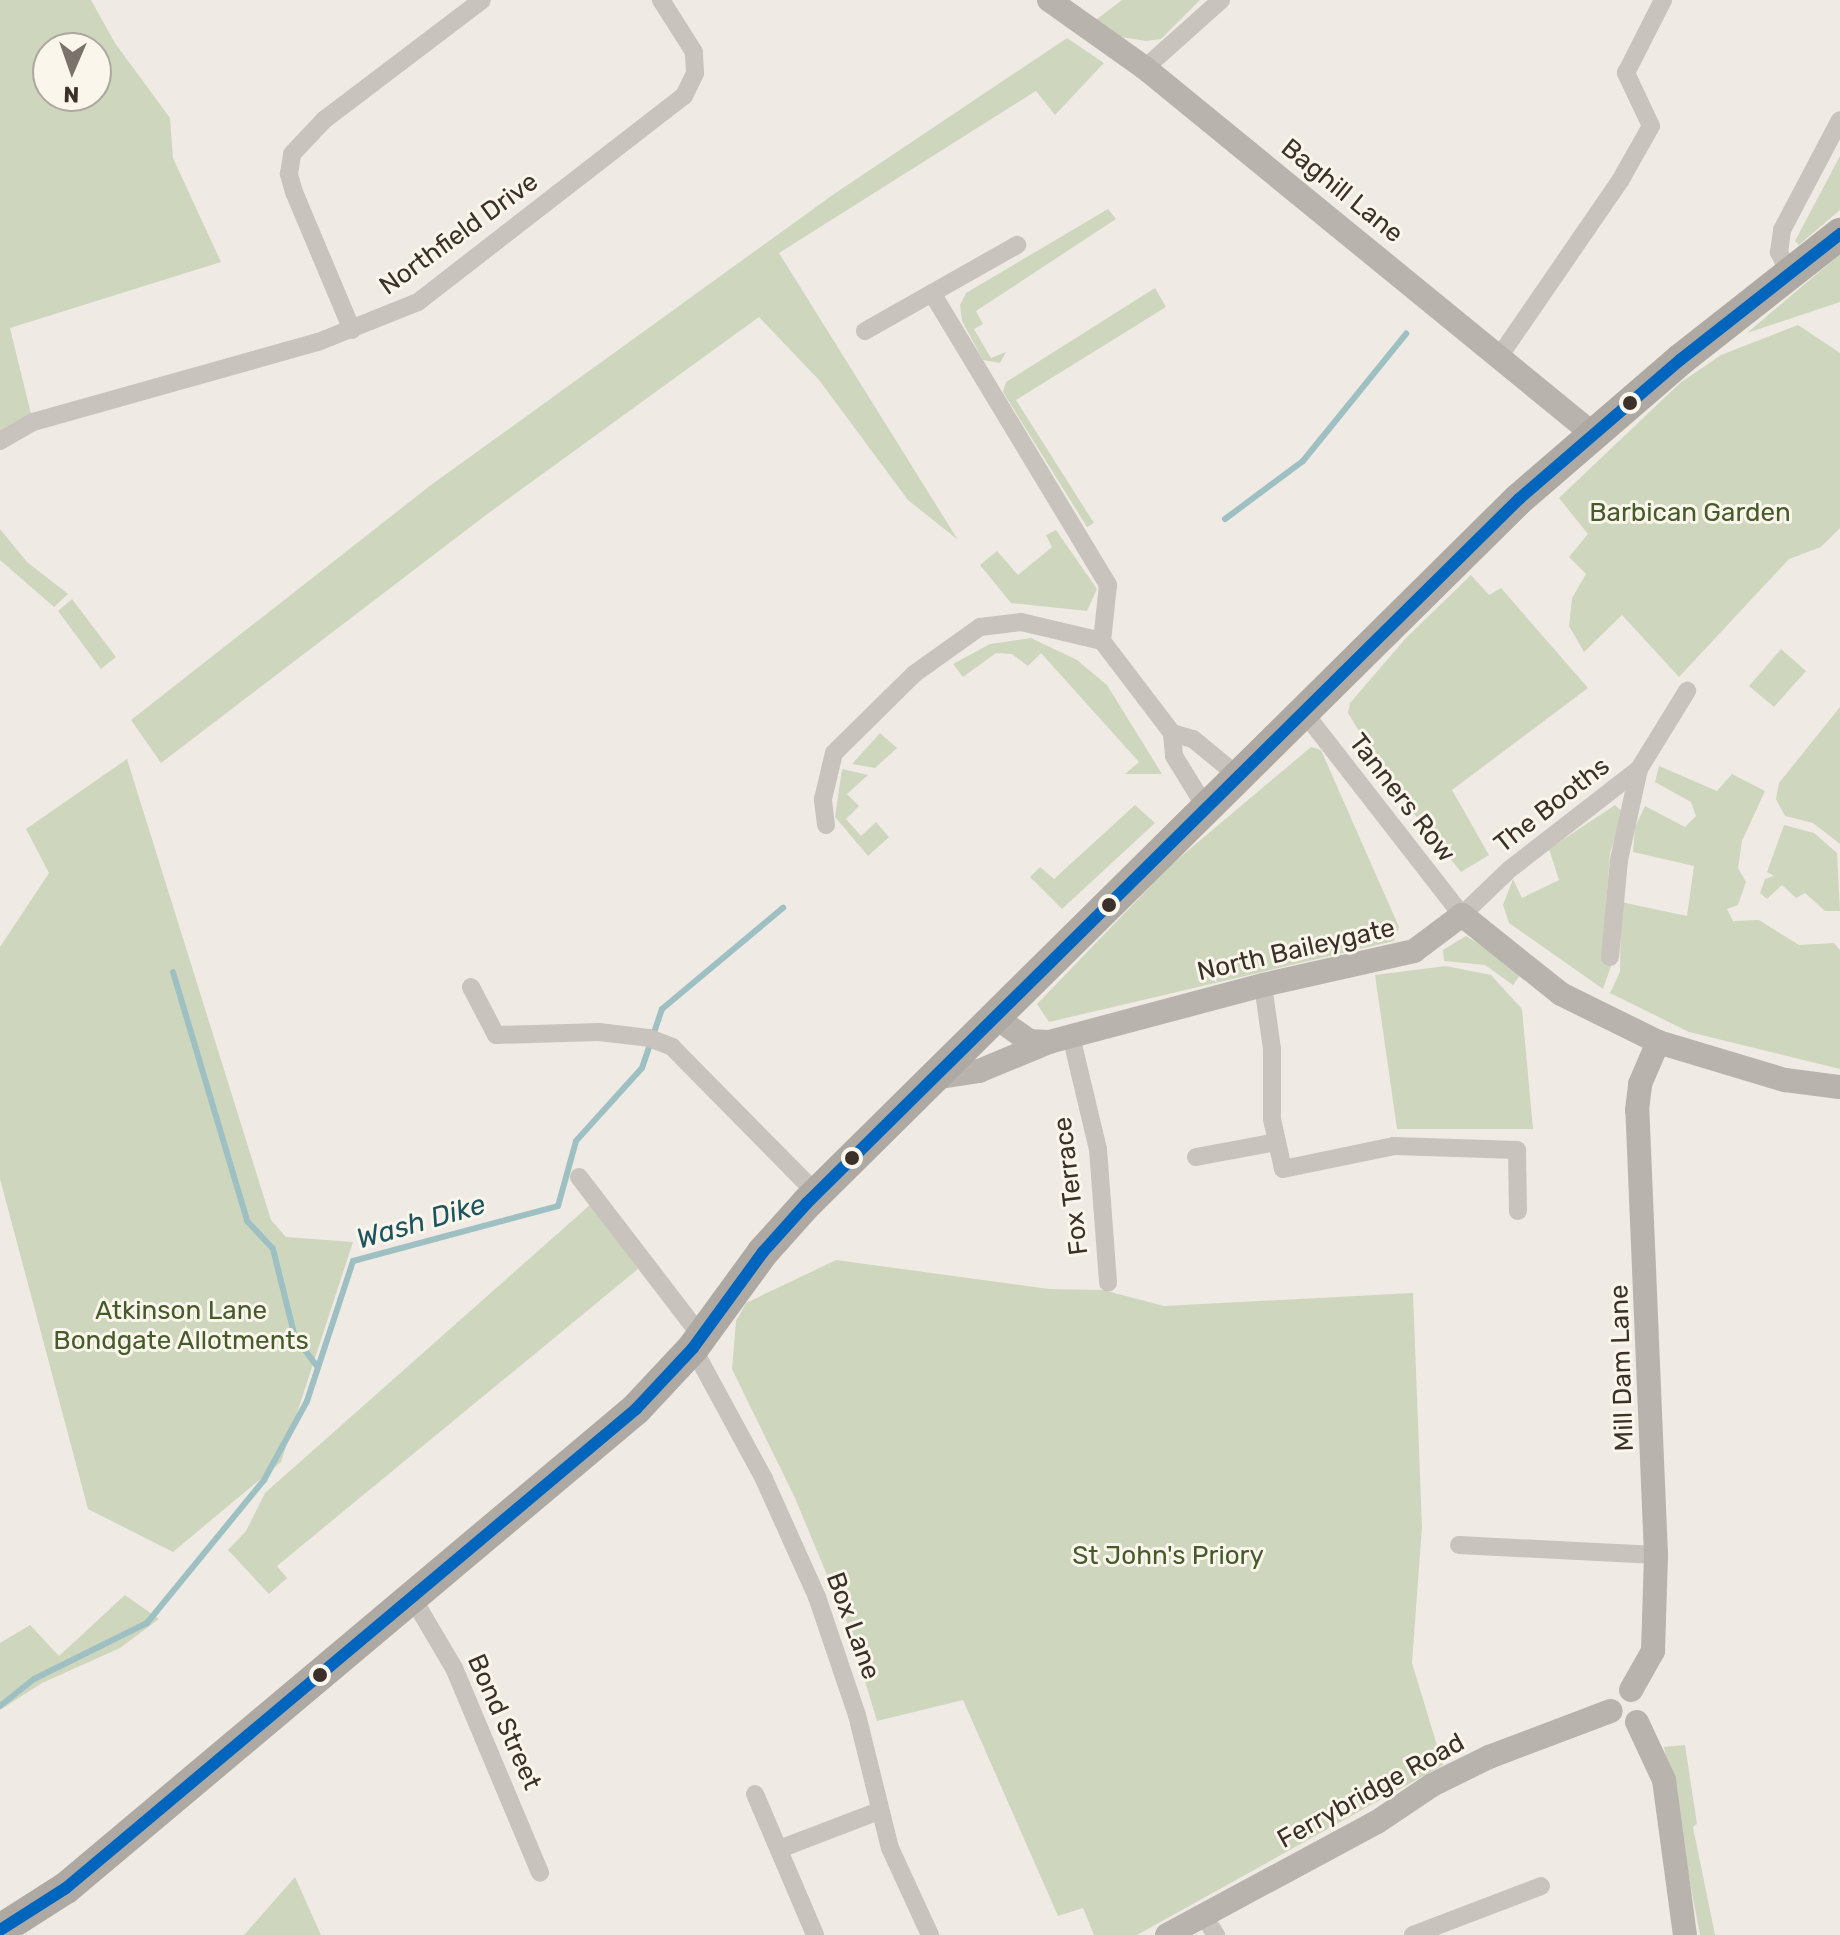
<!DOCTYPE html>
<html>
<head>
<meta charset="utf-8">
<style>
  body { margin:0 }
  #map { position:relative; width:1840px; height:1935px; overflow:hidden; background:#efebe4; font-family:Rubik,sans-serif }
  div>[style] { position:absolute }
  [style*='--x'] { left:calc(var(--x)*1px); top:calc(var(--y)*1px); width:calc(var(--w)*1px); rotate:calc(var(--a)*1deg) }
  .green>* { inset:0; background:#cfd6be }
  .stream>* { height:6px; margin:-3px; padding:0 3px; transform-origin:3px; border-radius:3px; background:#9ec0c2 }
  .street>* { height:18px; margin:-9px; padding:0 9px; transform-origin:9px; border-radius:9px; background:#c9c3bd }
  .secondary>* { height:24px; margin:-12px; padding:0 12px; transform-origin:12px; border-radius:12px; background:#b9b3ad }
  .highway>* { height:32px; margin:-16px; padding:0 16px; transform-origin:16px; border-radius:16px; background:#aeaaa3 }
  .bus-1>* { height:12px; margin:-6px; padding:0 6px; transform-origin:6px; border-radius:6px; background:#0065bd }
  .dots>* { width:22px; height:22px; translate:-50% -50%; box-sizing:border-box; border:4px solid #fbf6ec; border-radius:50% }
  span { translate:-50% -50%; white-space:nowrap; text-align:center; line-height:1.15; -webkit-text-stroke:6px #fbf6ec; paint-order:stroke }
  .street-label { font-size:26px; color:#3b312a }
  .park-label { font-size:26px; color:#465b2c }
  .water-label { font-size:28px; color:#1c555f; font-style:italic }
  .north { position:absolute; left:32px; top:32px; width:80px; height:80px; box-sizing:border-box; background:#fbf6ec; border:2px solid #aea79e; border-radius:50%; rotate:182deg; font-size:22px; font-weight:700; line-height:32px; text-align:center; color:#3b312a }
  .north::after { content:''; display:block; margin:auto; width:28px; height:36px; background:#7a726b; clip-path:polygon(50% 0,100% 100%,50% 72%,0 100%) }
</style>
</head>
<body>
<div id="map">
  <div class="green">
    <div style="clip-path:polygon(evenodd,0 0,91px 0,115px 43px,170px 118px,173px 158px,221px 262px,10px 328px,33px 422px,0 441px,0 0,48px 48px,96px 48px,96px 96px,48px 96px,48px 48px)"></div>
    <div style="clip-path:polygon(1122px 0,1200px 0,1161px 39px,1146px 41px,1114px 36px,1093px 22px)"></div>
    <div style="clip-path:polygon(1067px 38px,1104px 63px,1055px 115px,1036px 91px,779px 253px,958px 540px,908px 500px,819px 380px,759px 317px,486px 515px,161px 763px,131px 720px,431px 485px,834px 194px)"></div>
    <div style="clip-path:polygon(1840px 156px,1840px 210px,1799px 245px,1795px 241px)"></div>
    <div style="clip-path:polygon(1108px 209px,1116px 219px,976px 311px,983px 324px,974px 329px,991px 358px,1006px 352px,1000px 363px,983px 360px,962px 321px,960px 305px,966px 293px)"></div>
    <div style="clip-path:polygon(1840px 254px,1840px 302px,1747px 333px)"></div>
    <div style="clip-path:polygon(1155px 288px,1166px 307px,1016px 400px,1094px 523px,1087px 527px,1003px 392px,1006px 382px)"></div>
    <div style="clip-path:polygon(1798px 325px,1840px 353px,1840px 528px,1821px 547px,1789px 559px,1679px 677px,1622px 615px,1584px 652px,1569px 626px,1572px 598px,1586px 574px,1569px 557px,1588px 534px,1559px 498px,1680px 383px,1721px 355px)"></div>
    <div style="clip-path:polygon(0 529px,27px 562px,68px 594px,54px 607px,0 560px)"></div>
    <div style="clip-path:polygon(1056px 530px,1097px 589px,1087px 611px,1011px 603px,980px 565px,997px 551px,1018px 575px,1052px 547px,1046px 535px)"></div>
    <div style="clip-path:polygon(1471px 575px,1489px 595px,1501px 588px,1588px 688px,1452px 790px,1489px 855px,1461px 872px,1394px 789px,1348px 713px,1350px 703px,1406px 638px)"></div>
    <div style="clip-path:polygon(72px 599px,116px 657px,101px 669px,58px 611px)"></div>
    <div style="clip-path:polygon(1031px 638px,1077px 660px,1107px 685px,1162px 774px,1125px 774px,1139px 762px,1041px 653px,1028px 666px,1012px 654px,996px 653px,963px 677px,953px 664px,990px 644px)"></div>
    <div style="clip-path:polygon(1781px 649px,1806px 671px,1774px 707px,1749px 686px)"></div>
    <div style="clip-path:polygon(1840px 707px,1840px 844px,1813px 823px,1785px 816px,1776px 799px,1779px 783px)"></div>
    <div style="clip-path:polygon(880px 733px,897px 748px,875px 768px,852px 764px)"></div>
    <div style="clip-path:polygon(1311px 747px,1321px 750px,1399px 927px,1394px 941px,1049px 1022px,1037px 1004px,1172px 864px)"></div>
    <div style="clip-path:polygon(127px 759px,271px 1220px,286px 1237px,353px 1242px,281px 1462px,173px 1552px,88px 1509px,0 1179px,0 947px,49px 873px,26px 829px)"></div>
    <div style="clip-path:polygon(1659px 766px,1717px 791px,1732px 774px,1765px 791px,1742px 841px,1738px 868px,1746px 882px,1738px 905px,1727px 909px,1733px 921px,1759px 920px,1799px 945px,1834px 943px,1840px 950px,1840px 1069px,1689px 1032px,1610px 993px,1620px 972px,1621px 902px,1687px 916px,1694px 866px,1633px 852px,1635px 827px,1645px 806px,1685px 827px,1696px 816px,1691px 802px,1655px 782px)"></div>
    <div style="clip-path:polygon(842px 769px,868px 775px,847px 794px,859px 806px,846px 819px,861px 836px,876px 822px,889px 837px,868px 856px,835px 817px)"></div>
    <div style="clip-path:polygon(1135px 805px,1155px 823px,1062px 909px,1030px 877px,1040px 867px,1054px 879px)"></div>
    <div style="clip-path:polygon(1615px 805px,1624px 813px,1610px 853px,1602px 961px,1611px 966px,1603px 989px,1509px 923px,1503px 905px,1513px 879px,1522px 898px,1559px 880px,1549px 849px)"></div>
    <div style="clip-path:polygon(1784px 825px,1814px 833px,1837px 853px,1840px 911px,1825px 911px,1805px 893px,1796px 898px,1782px 885px,1767px 899px,1760px 893px,1765px 879px,1774px 876px,1767px 872px)"></div>
    <div style="clip-path:polygon(1466px 936px,1523px 971px,1513px 985px,1485px 965px,1444px 961px,1443px 950px)"></div>
    <div style="clip-path:polygon(1446px 966px,1491px 975px,1522px 1009px,1533px 1129px,1397px 1129px,1375px 975px)"></div>
    <div style="clip-path:polygon(591px 1204px,638px 1269px,277px 1566px,287px 1578px,269px 1594px,228px 1550px,246px 1531px,265px 1493px)"></div>
    <div style="clip-path:polygon(836px 1260px,1049px 1289px,1103px 1290px,1164px 1306px,1413px 1293px,1422px 1527px,1412px 1663px,1443px 1765px,1137px 1935px,1094px 1935px,1083px 1908px,1058px 1916px,963px 1700px,877px 1721px,849px 1628px,795px 1498px,732px 1369px,736px 1321px,746px 1303px)"></div>
    <div style="clip-path:polygon(125px 1595px,159px 1619px,120px 1648px,42px 1683px,0 1710px,0 1643px,30px 1625px,59px 1656px)"></div>
    <div style="clip-path:polygon(1685px 1745px,1697px 1824px,1693px 1827px,1715px 1935px,1700px 1935px,1664px 1747px)"></div>
    <div style="clip-path:polygon(295px 1877px,321px 1935px,244px 1935px)"></div>
  </div>
  <div class="stream">
    <div style="--x:1225;--y:519;--w:97;--a:-36.6"></div>
    <div style="--x:1303;--y:461;--w:164;--a:-51"></div>
    <div style="--x:173;--y:972;--w:260;--a:73.4"></div>
    <div style="--x:247;--y:1221;--w:38;--a:47"></div>
    <div style="--x:273;--y:1249;--w:91;--a:76"></div>
    <div style="--x:295;--y:1337;--w:38;--a:53"></div>
    <div style="--x:0;--y:1706;--w:43;--a:-38.5"></div>
    <div style="--x:34;--y:1679;--w:126;--a:-26.4"></div>
    <div style="--x:147;--y:1623;--w:185;--a:-50.7"></div>
    <div style="--x:264;--y:1480;--w:90;--a:-61.4"></div>
    <div style="--x:307;--y:1401;--w:147;--a:-71.8"></div>
    <div style="--x:353;--y:1261;--w:212;--a:-15"></div>
    <div style="--x:558;--y:1206;--w:67;--a:-74.5"></div>
    <div style="--x:576;--y:1141;--w:98;--a:-47.9"></div>
    <div style="--x:642;--y:1068;--w:62;--a:-71.3"></div>
    <div style="--x:662;--y:1009;--w:158;--a:-39.9"></div>
  </div>
  <div class="street">
    <div style="--x:1145;--y:68;--w:102;--a:-41.8"></div>
    <div style="--x:1791;--y:276;--w:27;--a:-117"></div>
    <div style="--x:1779;--y:252;--w:22;--a:-82"></div>
    <div style="--x:1782;--y:230;--w:124;--a:-62.2"></div>
    <div style="--x:932;--y:293;--w:341;--a:58.9"></div>
    <div style="--x:1108;--y:585;--w:56;--a:96.1"></div>
    <div style="--x:1102;--y:641;--w:116;--a:52.7"></div>
    <div style="--x:1172;--y:733;--w:23;--a:85"></div>
    <div style="--x:1174;--y:756;--w:61;--a:58.4"></div>
    <div style="--x:352;--y:330;--w:150;--a:-112.8"></div>
    <div style="--x:294;--y:192;--w:19;--a:-106"></div>
    <div style="--x:289;--y:174;--w:20;--a:-81"></div>
    <div style="--x:292;--y:154;--w:47;--a:-46.7"></div>
    <div style="--x:324;--y:120;--w:198;--a:-37.2"></div>
    <div style="--x:865;--y:331;--w:175;--a:-29.5"></div>
    <div style="--x:1501;--y:354;--w:210;--a:-55.5"></div>
    <div style="--x:1620;--y:181;--w:63;--a:-60.6"></div>
    <div style="--x:1651;--y:126;--w:59;--a:-115.3"></div>
    <div style="--x:1626;--y:73;--w:82;--a:-63.1"></div>
    <div style="--x:0;--y:441;--w:38;--a:-30"></div>
    <div style="--x:33;--y:422;--w:296;--a:-15.7"></div>
    <div style="--x:318;--y:342;--w:108;--a:-21.8"></div>
    <div style="--x:418;--y:302;--w:336;--a:-37.8"></div>
    <div style="--x:684;--y:96;--w:25;--a:-64"></div>
    <div style="--x:695;--y:73;--w:21;--a:-93"></div>
    <div style="--x:694;--y:52;--w:62;--a:-122.4"></div>
    <div style="--x:1303;--y:711;--w:259;--a:52.1"></div>
    <div style="--x:1462;--y:915;--w:66;--a:-43.8"></div>
    <div style="--x:1510;--y:869;--w:163;--a:-37.8"></div>
    <div style="--x:1172;--y:733;--w:22;--a:16"></div>
    <div style="--x:1193;--y:739;--w:58;--a:39.4"></div>
    <div style="--x:826;--y:825;--w:26;--a:-97"></div>
    <div style="--x:823;--y:799;--w:47;--a:-76.6"></div>
    <div style="--x:834;--y:753;--w:112;--a:-44.6"></div>
    <div style="--x:914;--y:674;--w:81;--a:-35.5"></div>
    <div style="--x:980;--y:627;--w:41;--a:-7"></div>
    <div style="--x:1021;--y:622;--w:83;--a:13.2"></div>
    <div style="--x:1610;--y:957;--w:97;--a:-84.7"></div>
    <div style="--x:1619;--y:860;--w:93;--a:-77.6"></div>
    <div style="--x:1639;--y:769;--w:92;--a:-58.4"></div>
    <div style="--x:1263;--y:985;--w:65;--a:82"></div>
    <div style="--x:1272;--y:1049;--w:70;--a:90"></div>
    <div style="--x:1272;--y:1119;--w:51;--a:77.6"></div>
    <div style="--x:1283;--y:1169;--w:113;--a:-11.7"></div>
    <div style="--x:1394;--y:1146;--w:123;--a:1.9"></div>
    <div style="--x:1517;--y:1150;--w:61;--a:89.1"></div>
    <div style="--x:471;--y:987;--w:54;--a:62.5"></div>
    <div style="--x:496;--y:1035;--w:103;--a:-1.7"></div>
    <div style="--x:599;--y:1032;--w:50;--a:6.8"></div>
    <div style="--x:649;--y:1038;--w:25;--a:21"></div>
    <div style="--x:672;--y:1047;--w:206;--a:45.4"></div>
    <div style="--x:1071;--y:1036;--w:116;--a:76.6"></div>
    <div style="--x:1098;--y:1149;--w:134;--a:85.7"></div>
    <div style="--x:1196;--y:1157;--w:82;--a:-10.5"></div>
    <div style="--x:579;--y:1177;--w:200;--a:52.5"></div>
    <div style="--x:693;--y:1348;--w:149;--a:61.5"></div>
    <div style="--x:764;--y:1479;--w:129;--a:65.8"></div>
    <div style="--x:817;--y:1597;--w:125;--a:71.3"></div>
    <div style="--x:857;--y:1715;--w:137;--a:76.1"></div>
    <div style="--x:890;--y:1848;--w:96;--a:65.3"></div>
    <div style="--x:1459;--y:1545;--w:197;--a:2.9"></div>
    <div style="--x:412;--y:1597;--w:82;--a:59.4"></div>
    <div style="--x:454;--y:1668;--w:222;--a:67.2"></div>
    <div style="--x:755;--y:1794;--w:153;--a:66.9"></div>
    <div style="--x:782;--y:1848;--w:104;--a:-20.9"></div>
    <div style="--x:1203;--y:1915;--w:24;--a:57"></div>
    <div style="--x:1413;--y:1935;--w:137;--a:-20.9"></div>
  </div>
  <div class="secondary">
    <div style="--x:1049;--y:0;--w:118;--a:35.3"></div>
    <div style="--x:1145;--y:68;--w:578;--a:39.25"></div>
    <div style="--x:998;--y:1019;--w:38;--a:35"></div>
    <div style="--x:1029;--y:1041;--w:20;--a:3"></div>
    <div style="--x:934;--y:1078;--w:46;--a:-8.8"></div>
    <div style="--x:979;--y:1071;--w:76;--a:-22.5"></div>
    <div style="--x:1049;--y:1042;--w:221;--a:-14.9"></div>
    <div style="--x:1263;--y:985;--w:155;--a:-12.7"></div>
    <div style="--x:1414;--y:951;--w:60;--a:-36.9"></div>
    <div style="--x:1462;--y:915;--w:127;--a:38.6"></div>
    <div style="--x:1561;--y:994;--w:108;--a:26.3"></div>
    <div style="--x:1658;--y:1042;--w:133;--a:16.7"></div>
    <div style="--x:1785;--y:1080;--w:55;--a:7.3"></div>
    <div style="--x:1631;--y:1690;--w:45;--a:-60.6"></div>
    <div style="--x:1653;--y:1651;--w:96;--a:-88.2"></div>
    <div style="--x:1656;--y:1555;--w:445;--a:-92.4"></div>
    <div style="--x:1637;--y:1110;--w:26;--a:-83"></div>
    <div style="--x:1640;--y:1084;--w:46;--a:-66.8"></div>
    <div style="--x:1637;--y:1722;--w:64;--a:65"></div>
    <div style="--x:1664;--y:1780;--w:156;--a:82.3"></div>
    <div style="--x:1167;--y:1935;--w:238;--a:-28.3"></div>
    <div style="--x:1377;--y:1822;--w:66;--a:-33.9"></div>
    <div style="--x:1432;--y:1785;--w:64;--a:-26.2"></div>
    <div style="--x:1489;--y:1757;--w:130;--a:-20.7"></div>
  </div>
  <div class="highway">
    <div style="--x:0;--y:1930;--w:78;--a:-32.5"></div>
    <div style="--x:66;--y:1888;--w:745;--a:-40.04"></div>
    <div style="--x:636;--y:1409;--w:83;--a:-46.9"></div>
    <div style="--x:693;--y:1348;--w:119;--a:-53.9"></div>
    <div style="--x:763;--y:1252;--w:66;--a:-48.1"></div>
    <div style="--x:807;--y:1203;--w:1001;--a:-44.68"></div>
    <div style="--x:1519;--y:499;--w:213;--a:-40.8"></div>
    <div style="--x:1680;--y:360;--w:204;--a:-38.2"></div>
  </div>
  <div class="bus-1">
    <div style="--x:0;--y:1930;--w:78;--a:-32.5"></div>
    <div style="--x:66;--y:1888;--w:745;--a:-40.04"></div>
    <div style="--x:636;--y:1409;--w:83;--a:-46.9"></div>
    <div style="--x:693;--y:1348;--w:119;--a:-53.9"></div>
    <div style="--x:763;--y:1252;--w:66;--a:-48.1"></div>
    <div style="--x:807;--y:1203;--w:1001;--a:-44.68"></div>
    <div style="--x:1519;--y:499;--w:213;--a:-40.8"></div>
    <div style="--x:1680;--y:360;--w:204;--a:-38.2"></div>
  </div>
  <div class="dots">
    <div style="left:1630px;top:403px;background:#3b312a"></div>
    <div style="left:1109px;top:905px;background:#3b312a"></div>
    <div style="left:852px;top:1158px;background:#3b312a"></div>
    <div style="left:320px;top:1675px;background:#3b312a"></div>
  </div>
  <div class="street-label">
    <span style="left:1342px;top:191px;rotate:39deg">Baghill Lane</span>
    <span style="left:459px;top:234px;rotate:-36deg">Northfield Drive</span>
    <span style="left:1402px;top:798px;rotate:52deg">Tanners Row</span>
    <span style="left:1552px;top:805px;rotate:-38deg">The Booths</span>
    <span style="left:1296px;top:950px;rotate:-13deg">North Baileygate</span>
    <span style="left:1071px;top:1186px;rotate:-97deg">Fox Terrace</span>
    <span style="left:1622px;top:1368px;rotate:-92deg">Mill Dam Lane</span>
    <span style="left:853px;top:1626px;rotate:70deg">Box Lane</span>
    <span style="left:504px;top:1722px;rotate:66deg">Bond Street</span>
    <span style="left:1371px;top:1791px;rotate:-29deg">Ferrybridge Road</span>
  </div>
  <div class="park-label">
    <span style="left:1690px;top:513px">Barbican Garden</span>
    <span style="left:181px;top:1326px">Atkinson Lane<br>Bondgate Allotments</span>
    <span style="left:1168px;top:1556px">St John's Priory</span>
  </div>
  <div class="water-label">
    <span style="left:421px;top:1222px;rotate:-16deg">Wash Dike</span>
  </div>
  <div class="north">N</div>
</div>
</body>
</html>
